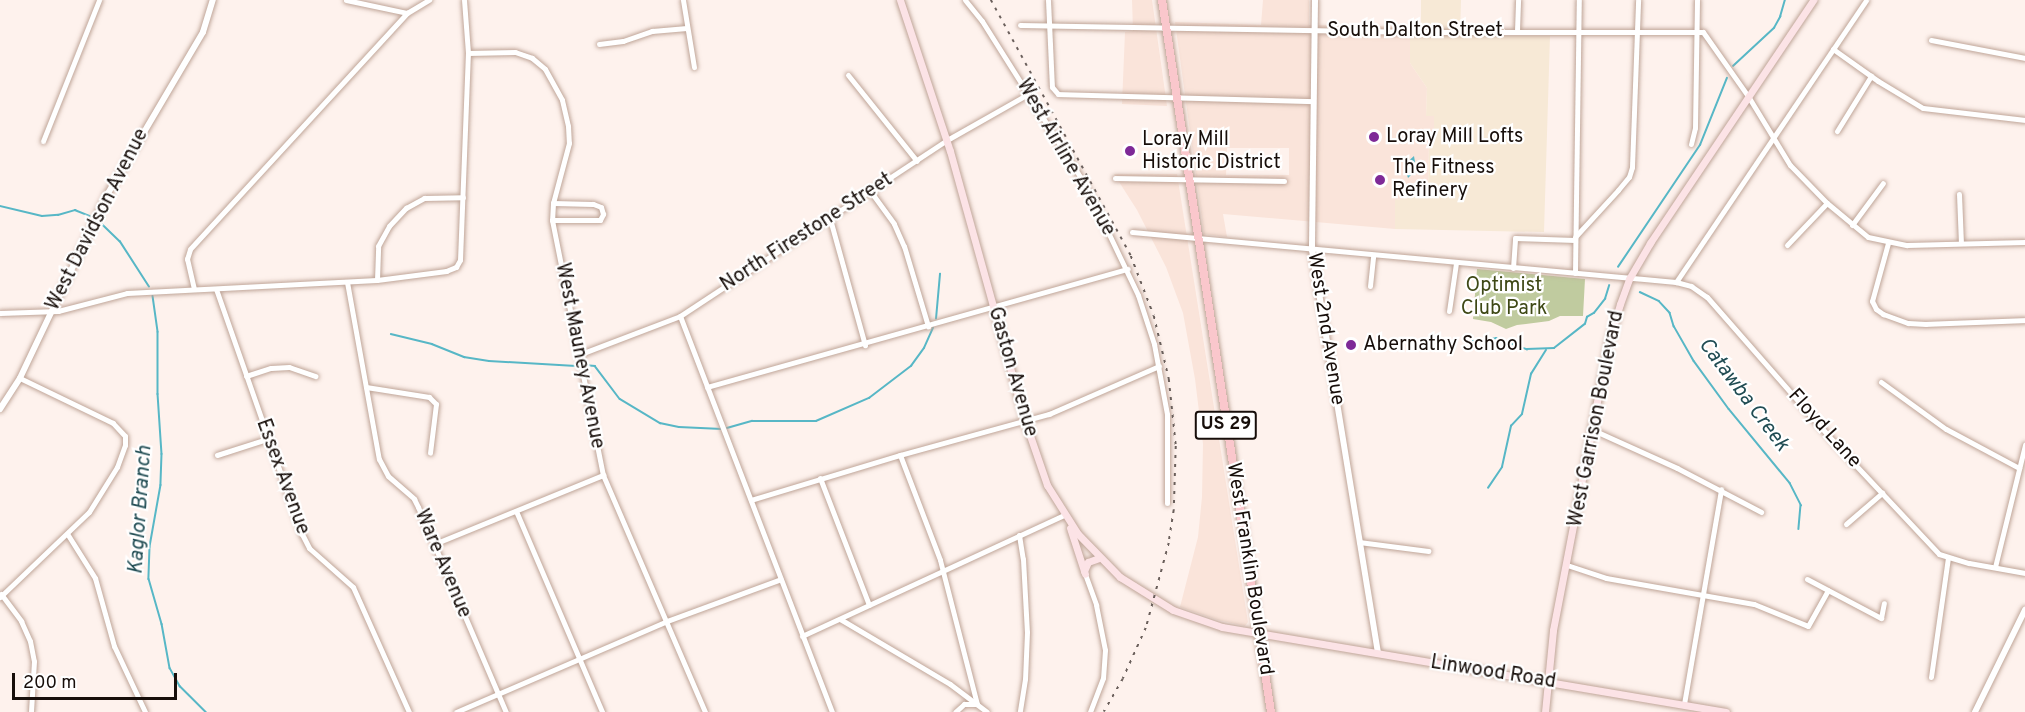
<!DOCTYPE html>
<html>
<head>
<meta charset="utf-8">
<style>
  body { margin:0 }
  #map { position:relative; width:2025px; height:712px; overflow:hidden; background:#fef2ed; font-family:Overpass,sans-serif }
  div>[style] { position:absolute }
  [style*='--x'] { left:calc(var(--x)*1px); top:calc(var(--y)*1px); width:calc(var(--w)*1px); rotate:calc(var(--a)*1deg) }
  .built>* { inset:0; background:#fae4da }
  .industrial>* { inset:0; background:#f7e9d6 }
  .green>* { inset:0; background:#c0cb9f }
  .water>* { inset:0; background:#57b7c6 }
  .stream>* { height:1.5px; margin:-0.75px; padding:0 0.75px; transform-origin:0.75px; border-radius:0.75px; background:#57b7c6 }
  .roads { filter:drop-shadow(0 0 2px #bfa598) drop-shadow(0 0 2px #bfa598) }
  .minor>* { height:5px; margin:-2.5px; padding:0 2.5px; transform-origin:2.5px; border-radius:2.5px; background:#fff }
  .tertiary>* { height:6px; margin:-3px; padding:0 3px; transform-origin:3px; border-radius:3px; background:#fff }
  .secondary>* { height:7px; margin:-3.5px; padding:0 3.5px; transform-origin:3.5px; border-radius:3.5px; background:#fce3e6 }
  .primary>* { height:8px; margin:-4px; padding:0 4px; transform-origin:4px; border-radius:4px; background:#fac7cc }
  .rail>* { height:1.5px; margin-top:-0.75px; transform-origin:0; background:repeating-linear-gradient(90deg,#6a5f5b 0 3px,transparent 0 9px) }
  .dots>* { width:16px; height:16px; translate:-50% -50%; box-sizing:border-box; border:3px solid #fff; border-radius:50% }
  span { translate:-50% -50%; white-space:nowrap; text-align:center; line-height:1.15; -webkit-text-stroke:4.5px #fff; paint-order:stroke }
  .shield-label span { padding:2px 4px; background:#fff; border:2px solid; border-radius:4px; -webkit-text-stroke-width:0 }
  .shield-label { font-size:18px; color:#170e0a; font-weight:700 }
  .street-label { font-size:20px; color:#170e0a }
  .poi-label { font-size:20px; color:#170e0a }
  .left { translate:0 -50%; text-align:left }
  .park-label { font-size:20px; color:#3e4815 }
  .water-label { font-size:21px; color:#204c53; font-style:italic }
  .scale { position:absolute; left:12px; top:673px; width:165px; height:27px; box-sizing:border-box; border:3px solid #170e0a; border-top:0; padding-left:8px; font-size:18px; line-height:21px; white-space:nowrap; color:#170e0a; -webkit-text-stroke:4px #fff; paint-order:stroke }
</style>
</head>
<body>
<div id="map">
  <div class="built">
    <div style="clip-path:polygon(1132px 0,1152px 0,1167px 106px,1122px 104px,1125px 32px,1133px 31px)"></div>
    <div style="clip-path:polygon(evenodd,1263px 0,1309px 0,1309px 25px,1410px 27px,1410px 63px,1427px 88px,1426px 116px,1434px 116px,1434px 141px,1429px 141px,1428px 195px,1396px 200px,1395px 229px,1223px 214px,1227px 237px,1204px 234px,1175px 22px,1261px 25px,1263px 0,1227px 148px,1289px 148px,1289px 175px,1226px 175px,1227px 148px)"></div>
    <div style="clip-path:polygon(1114px 174px,1177px 174px,1248px 622px,1245px 626px,1218px 620px,1180px 607px,1198px 537px,1202px 497px,1203px 444px,1195px 379px,1183px 313px,1166px 267px,1137px 210px)"></div>
  </div>
  <div class="industrial">
    <div style="clip-path:polygon(1421px 0,1461px 0,1460px 36px,1550px 36px,1544px 232px,1395px 229px,1395px 200px,1428px 195px,1429px 141px,1434px 141px,1434px 116px,1426px 116px,1427px 88px,1410px 63px,1410px 27px,1421px 26px)"></div>
  </div>
  <div class="green">
    <div style="clip-path:polygon(1477px 269px,1585px 279px,1583px 316px,1560px 316px,1549px 321px,1517px 325px,1506px 329px,1491px 322px,1473px 319px)"></div>
  </div>
  <div class="water">
    <div style="clip-path:polygon(1414px 156px,1415px 162px,1411px 167px,1412px 174px,1408px 178px,1404px 165px)"></div>
  </div>
  <div class="stream">
    <div style="--x:1733;--y:66;--w:56;--a:-42.8"></div>
    <div style="--x:1774;--y:28;--w:13;--a:-61"></div>
    <div style="--x:1780;--y:17;--w:18;--a:-74"></div>
    <div style="--x:0;--y:206;--w:43;--a:13.4"></div>
    <div style="--x:42;--y:216;--w:16;--a:-4"></div>
    <div style="--x:58;--y:215;--w:18;--a:-16"></div>
    <div style="--x:75;--y:210;--w:16;--a:22"></div>
    <div style="--x:99;--y:221;--w:29;--a:44"></div>
    <div style="--x:120;--y:241;--w:54;--a:57.2"></div>
    <div style="--x:1618;--y:267;--w:147;--a:-56.1"></div>
    <div style="--x:1700;--y:145;--w:72;--a:-68.1"></div>
    <div style="--x:1640;--y:292;--w:21;--a:25"></div>
    <div style="--x:1659;--y:301;--w:16;--a:47"></div>
    <div style="--x:1670;--y:313;--w:14;--a:73"></div>
    <div style="--x:1674;--y:326;--w:40;--a:60.3"></div>
    <div style="--x:1694;--y:361;--w:59;--a:53.9"></div>
    <div style="--x:1729;--y:409;--w:96;--a:50.5"></div>
    <div style="--x:1790;--y:483;--w:25;--a:63"></div>
    <div style="--x:1801;--y:505;--w:24;--a:95"></div>
    <div style="--x:153;--y:296;--w:36;--a:82"></div>
    <div style="--x:158;--y:332;--w:62;--a:90"></div>
    <div style="--x:158;--y:394;--w:60;--a:86.2"></div>
    <div style="--x:162;--y:454;--w:31;--a:92"></div>
    <div style="--x:161;--y:485;--w:63;--a:100.1"></div>
    <div style="--x:150;--y:547;--w:32;--a:92"></div>
    <div style="--x:149;--y:579;--w:47;--a:73.9"></div>
    <div style="--x:162;--y:624;--w:45;--a:79.7"></div>
    <div style="--x:170;--y:668;--w:21;--a:61"></div>
    <div style="--x:180;--y:686;--w:37;--a:45"></div>
    <div style="--x:936;--y:319;--w:45;--a:-84.9"></div>
    <div style="--x:391;--y:334;--w:42;--a:13.7"></div>
    <div style="--x:432;--y:344;--w:35;--a:22"></div>
    <div style="--x:464;--y:357;--w:25;--a:9"></div>
    <div style="--x:489;--y:361;--w:87;--a:3.3"></div>
    <div style="--x:1473;--y:341;--w:23;--a:-7"></div>
    <div style="--x:1496;--y:338;--w:33;--a:20"></div>
    <div style="--x:1527;--y:349;--w:27;--a:-2"></div>
    <div style="--x:1554;--y:348;--w:39;--a:-38"></div>
    <div style="--x:1585;--y:324;--w:7;--a:-74"></div>
    <div style="--x:1587;--y:317;--w:8;--a:-30"></div>
    <div style="--x:1594;--y:313;--w:18;--a:-52"></div>
    <div style="--x:1605;--y:299;--w:14;--a:-73"></div>
    <div style="--x:584;--y:365;--w:11;--a:5"></div>
    <div style="--x:595;--y:366;--w:41;--a:52.9"></div>
    <div style="--x:620;--y:399;--w:47;--a:31"></div>
    <div style="--x:660;--y:423;--w:19;--a:12"></div>
    <div style="--x:679;--y:427;--w:43;--a:2.7"></div>
    <div style="--x:727;--y:428;--w:26;--a:-16"></div>
    <div style="--x:752;--y:421;--w:64;--a:0"></div>
    <div style="--x:816;--y:421;--w:58;--a:-23.5"></div>
    <div style="--x:869;--y:398;--w:53;--a:-37.3"></div>
    <div style="--x:911;--y:366;--w:22;--a:-54"></div>
    <div style="--x:924;--y:348;--w:22;--a:-66"></div>
    <div style="--x:1488;--y:488;--w:25;--a:-56"></div>
    <div style="--x:1502;--y:467;--w:42;--a:-77.6"></div>
    <div style="--x:1511;--y:426;--w:16;--a:-47"></div>
    <div style="--x:1522;--y:414;--w:41;--a:-77.3"></div>
    <div style="--x:1531;--y:374;--w:28;--a:-58"></div>
  </div>
  <div class="roads">
    <div class="minor">
      <div style="--x:346;--y:0;--w:62;--a:12"></div>
      <div style="--x:407;--y:13;--w:26;--a:-31"></div>
      <div style="--x:683;--y:0;--w:68;--a:80.7"></div>
      <div style="--x:965;--y:0;--w:27;--a:51"></div>
      <div style="--x:982;--y:21;--w:195;--a:57.8"></div>
      <div style="--x:1086;--y:186;--w:121;--a:64.5"></div>
      <div style="--x:1138;--y:295;--w:52;--a:71.9"></div>
      <div style="--x:1154;--y:344;--w:71;--a:79.5"></div>
      <div style="--x:1167;--y:414;--w:89;--a:90"></div>
      <div style="--x:1048;--y:0;--w:87;--a:87.4"></div>
      <div style="--x:1052;--y:87;--w:9;--a:49"></div>
      <div style="--x:1058;--y:94;--w:255;--a:1.6"></div>
      <div style="--x:1020;--y:25;--w:386;--a:1"></div>
      <div style="--x:1406;--y:32;--w:297;--a:0"></div>
      <div style="--x:1703;--y:32;--w:78;--a:54.9"></div>
      <div style="--x:1748;--y:96;--w:81;--a:58.7"></div>
      <div style="--x:1790;--y:165;--w:53;--a:45.8"></div>
      <div style="--x:1827;--y:203;--w:53;--a:39.7"></div>
      <div style="--x:1868;--y:237;--w:40;--a:12"></div>
      <div style="--x:1907;--y:245;--w:118;--a:-1.5"></div>
      <div style="--x:1517;--y:31;--w:31;--a:-88"></div>
      <div style="--x:1931;--y:40;--w:96;--a:10.8"></div>
      <div style="--x:599;--y:44;--w:24;--a:-7"></div>
      <div style="--x:623;--y:41;--w:31;--a:-19"></div>
      <div style="--x:652;--y:31;--w:35;--a:-5"></div>
      <div style="--x:1833;--y:49;--w:55;--a:35.4"></div>
      <div style="--x:1878;--y:81;--w:52;--a:31"></div>
      <div style="--x:1923;--y:108;--w:103;--a:6.7"></div>
      <div style="--x:468;--y:53;--w:47;--a:-1.2"></div>
      <div style="--x:515;--y:52;--w:18;--a:19"></div>
      <div style="--x:532;--y:58;--w:17;--a:40"></div>
      <div style="--x:545;--y:69;--w:35;--a:61"></div>
      <div style="--x:562;--y:100;--w:27;--a:77"></div>
      <div style="--x:568;--y:126;--w:17;--a:87"></div>
      <div style="--x:569;--y:143;--w:62;--a:104.9"></div>
      <div style="--x:553;--y:203;--w:17;--a:93"></div>
      <div style="--x:552;--y:220;--w:260;--a:78.7"></div>
      <div style="--x:603;--y:475;--w:258;--a:66.7"></div>
      <div style="--x:848;--y:75;--w:110;--a:51.3"></div>
      <div style="--x:1837;--y:131;--w:65;--a:-58.3"></div>
      <div style="--x:43;--y:141;--w:152;--a:-68.3"></div>
      <div style="--x:1691;--y:144;--w:16;--a:-76"></div>
      <div style="--x:1695;--y:128;--w:128;--a:-89.1"></div>
      <div style="--x:1115;--y:178;--w:169;--a:1"></div>
      <div style="--x:871;--y:192;--w:39;--a:54"></div>
      <div style="--x:894;--y:224;--w:24;--a:66"></div>
      <div style="--x:904;--y:246;--w:84;--a:73.3"></div>
      <div style="--x:1959;--y:194;--w:49;--a:87.7"></div>
      <div style="--x:830;--y:219;--w:131;--a:74.5"></div>
      <div style="--x:552;--y:220;--w:48;--a:0"></div>
      <div style="--x:600;--y:220;--w:7;--a:-63"></div>
      <div style="--x:603;--y:214;--w:7;--a:-106"></div>
      <div style="--x:601;--y:207;--w:9;--a:-159"></div>
      <div style="--x:593;--y:204;--w:40;--a:-178.6"></div>
      <div style="--x:1852;--y:225;--w:52;--a:-53.6"></div>
      <div style="--x:1132;--y:232;--w:546;--a:5.25"></div>
      <div style="--x:1676;--y:282;--w:16;--a:15"></div>
      <div style="--x:1691;--y:286;--w:19;--a:35"></div>
      <div style="--x:1707;--y:297;--w:190;--a:48.8"></div>
      <div style="--x:1832;--y:440;--w:156;--a:46.8"></div>
      <div style="--x:1939;--y:554;--w:31;--a:17"></div>
      <div style="--x:1969;--y:563;--w:57;--a:10.1"></div>
      <div style="--x:1575;--y:237;--w:64;--a:-47.5"></div>
      <div style="--x:1618;--y:190;--w:17;--a:-50"></div>
      <div style="--x:1629;--y:177;--w:10;--a:-73"></div>
      <div style="--x:1632;--y:167;--w:167;--a:-87.9"></div>
      <div style="--x:1888;--y:243;--w:60;--a:105.4"></div>
      <div style="--x:1872;--y:301;--w:9;--a:63"></div>
      <div style="--x:1876;--y:309;--w:9;--a:36"></div>
      <div style="--x:1883;--y:314;--w:27;--a:20"></div>
      <div style="--x:1908;--y:323;--w:18;--a:3"></div>
      <div style="--x:1926;--y:324;--w:99;--a:-2.3"></div>
      <div style="--x:1787;--y:245;--w:58;--a:-46.4"></div>
      <div style="--x:1513;--y:268;--w:30;--a:-86"></div>
      <div style="--x:1515;--y:238;--w:60;--a:1.9"></div>
      <div style="--x:1575;--y:273;--w:273;--a:-89.2"></div>
      <div style="--x:377;--y:280;--w:34;--a:-88"></div>
      <div style="--x:378;--y:246;--w:23;--a:-61"></div>
      <div style="--x:389;--y:226;--w:25;--a:-47"></div>
      <div style="--x:406;--y:208;--w:21;--a:-29"></div>
      <div style="--x:424;--y:198;--w:39;--a:-1"></div>
      <div style="--x:347;--y:282;--w:180;--a:79.8"></div>
      <div style="--x:379;--y:459;--w:19;--a:62"></div>
      <div style="--x:388;--y:476;--w:35;--a:41"></div>
      <div style="--x:414;--y:499;--w:9;--a:63"></div>
      <div style="--x:418;--y:507;--w:223;--a:66.8"></div>
      <div style="--x:1676;--y:282;--w:340;--a:-56"></div>
      <div style="--x:1370;--y:286;--w:30;--a:-84"></div>
      <div style="--x:194;--y:289;--w:31;--a:-103"></div>
      <div style="--x:187;--y:259;--w:10;--a:-73"></div>
      <div style="--x:190;--y:249;--w:321;--a:-47.4"></div>
      <div style="--x:216;--y:289;--w:260;--a:70.7"></div>
      <div style="--x:302;--y:534;--w:16;--a:63"></div>
      <div style="--x:309;--y:548;--w:59;--a:41.6"></div>
      <div style="--x:353;--y:587;--w:137;--a:65.9"></div>
      <div style="--x:1449;--y:311;--w:49;--a:-81.7"></div>
      <div style="--x:0;--y:313;--w:58;--a:-2"></div>
      <div style="--x:58;--y:311;--w:71;--a:-14.6"></div>
      <div style="--x:127;--y:293;--w:250;--a:-3"></div>
      <div style="--x:377;--y:280;--w:70;--a:-7.4"></div>
      <div style="--x:446;--y:271;--w:11;--a:-22"></div>
      <div style="--x:456;--y:267;--w:8;--a:-60"></div>
      <div style="--x:460;--y:260;--w:207;--a:-87.8"></div>
      <div style="--x:468;--y:53;--w:53;--a:-94.3"></div>
      <div style="--x:680;--y:316;--w:424;--a:69"></div>
      <div style="--x:578;--y:355;--w:109;--a:-20.9"></div>
      <div style="--x:680;--y:316;--w:320;--a:-33.4"></div>
      <div style="--x:947;--y:140;--w:93;--a:-29.6"></div>
      <div style="--x:246;--y:376;--w:26;--a:-18"></div>
      <div style="--x:271;--y:368;--w:18;--a:-3"></div>
      <div style="--x:289;--y:367;--w:28;--a:19"></div>
      <div style="--x:1881;--y:382;--w:80;--a:35.9"></div>
      <div style="--x:1946;--y:429;--w:83;--a:28.1"></div>
      <div style="--x:366;--y:387;--w:64;--a:9"></div>
      <div style="--x:429;--y:397;--w:10;--a:45"></div>
      <div style="--x:436;--y:404;--w:49;--a:97"></div>
      <div style="--x:707;--y:387;--w:437;--a:-15.7"></div>
      <div style="--x:1593;--y:430;--w:92;--a:24.3"></div>
      <div style="--x:1677;--y:468;--w:95;--a:27.6"></div>
      <div style="--x:217;--y:455;--w:52;--a:-17.7"></div>
      <div style="--x:900;--y:455;--w:112;--a:69.1"></div>
      <div style="--x:940;--y:560;--w:149;--a:75.6"></div>
      <div style="--x:977;--y:704;--w:13;--a:180"></div>
      <div style="--x:964;--y:704;--w:12;--a:138"></div>
      <div style="--x:820;--y:478;--w:136;--a:68.9"></div>
      <div style="--x:751;--y:500;--w:156;--a:-16.8"></div>
      <div style="--x:900;--y:455;--w:155;--a:-15.4"></div>
      <div style="--x:1049;--y:414;--w:120;--a:-23.6"></div>
      <div style="--x:516;--y:511;--w:219;--a:66.8"></div>
      <div style="--x:1846;--y:524;--w:48;--a:-40.7"></div>
      <div style="--x:68;--y:535;--w:51;--a:57.9"></div>
      <div style="--x:95;--y:578;--w:71;--a:74.4"></div>
      <div style="--x:114;--y:646;--w:73;--a:64.8"></div>
      <div style="--x:1019;--y:535;--w:24;--a:81"></div>
      <div style="--x:1023;--y:559;--w:73;--a:86.9"></div>
      <div style="--x:1027;--y:632;--w:47;--a:92.4"></div>
      <div style="--x:1025;--y:679;--w:33;--a:99"></div>
      <div style="--x:1359;--y:542;--w:70;--a:7.4"></div>
      <div style="--x:434;--y:544;--w:183;--a:-22.2"></div>
      <div style="--x:1567;--y:565;--w:41;--a:18.4"></div>
      <div style="--x:1606;--y:578;--w:150;--a:10"></div>
      <div style="--x:1754;--y:604;--w:58;--a:22.2"></div>
      <div style="--x:1808;--y:626;--w:41;--a:-60.9"></div>
      <div style="--x:1995;--y:567;--w:126;--a:-76.2"></div>
      <div style="--x:1085;--y:574;--w:33;--a:70"></div>
      <div style="--x:1096;--y:605;--w:46;--a:78.7"></div>
      <div style="--x:1105;--y:650;--w:28;--a:94"></div>
      <div style="--x:1103;--y:678;--w:36;--a:111"></div>
      <div style="--x:1807;--y:579;--w:84;--a:27.8"></div>
      <div style="--x:1881;--y:618;--w:15;--a:-79"></div>
      <div style="--x:1;--y:594;--w:34;--a:53"></div>
      <div style="--x:21;--y:621;--w:22;--a:66"></div>
      <div style="--x:30;--y:641;--w:20;--a:79"></div>
      <div style="--x:34;--y:661;--w:51;--a:93.4"></div>
      <div style="--x:0;--y:597;--w:123;--a:-43.7"></div>
      <div style="--x:89;--y:512;--w:53;--a:-58.1"></div>
      <div style="--x:117;--y:467;--w:23;--a:-70"></div>
      <div style="--x:125;--y:445;--w:9;--a:-90"></div>
      <div style="--x:125;--y:436;--w:18;--a:-133"></div>
      <div style="--x:113;--y:423;--w:103;--a:-154.2"></div>
      <div style="--x:840;--y:619;--w:128;--a:30.6"></div>
      <div style="--x:950;--y:684;--w:46;--a:37.1"></div>
      <div style="--x:802;--y:636;--w:289;--a:-24.8"></div>
      <div style="--x:1931;--y:677;--w:121;--a:-81.9"></div>
      <div style="--x:1684;--y:704;--w:218;--a:-80.2"></div>
      <div style="--x:456;--y:712;--w:230;--a:-23.3"></div>
      <div style="--x:667;--y:621;--w:121;--a:-20.2"></div>
    </div>
    <div class="tertiary">
      <div style="--x:1315;--y:0;--w:250;--a:90.7"></div>
      <div style="--x:1312;--y:250;--w:409;--a:80.7"></div>
      <div style="--x:0;--y:409;--w:37;--a:-57"></div>
      <div style="--x:20;--y:378;--w:203;--a:-64.6"></div>
      <div style="--x:107;--y:195;--w:189;--a:-59.5"></div>
      <div style="--x:203;--y:32;--w:34;--a:-73"></div>
      <div style="--x:1975;--y:712;--w:114;--a:-63.9"></div>
    </div>
    <div class="secondary">
      <div style="--x:900;--y:0;--w:159;--a:71.7"></div>
      <div style="--x:950;--y:151;--w:280;--a:74.5"></div>
      <div style="--x:1025;--y:421;--w:68;--a:71"></div>
      <div style="--x:1047;--y:485;--w:58;--a:57.7"></div>
      <div style="--x:1078;--y:534;--w:60;--a:45.7"></div>
      <div style="--x:1120;--y:577;--w:62;--a:31.9"></div>
      <div style="--x:1173;--y:610;--w:52;--a:19.1"></div>
      <div style="--x:1222;--y:627;--w:511;--a:9.57"></div>
      <div style="--x:1070;--y:528;--w:48;--a:71.9"></div>
      <div style="--x:1084;--y:571;--w:10;--a:-66"></div>
      <div style="--x:1088;--y:562;--w:12;--a:-20"></div>
      <div style="--x:1545;--y:712;--w:82;--a:-84.4"></div>
      <div style="--x:1553;--y:630;--w:291;--a:-79.1"></div>
      <div style="--x:1608;--y:344;--w:42;--a:-73.3"></div>
      <div style="--x:1620;--y:304;--w:27;--a:-70"></div>
      <div style="--x:1629;--y:279;--w:42;--a:-59.7"></div>
      <div style="--x:1650;--y:243;--w:293;--a:-56.1"></div>
    </div>
    <div class="primary">
      <div style="--x:1162;--y:0;--w:720;--a:81.3"></div>
    </div>
  </div>
  <div class="rail">
    <div style="--x:991;--y:0;--w:292;--a:61.3"></div>
    <div style="--x:1131;--y:256;--w:64;--a:69"></div>
    <div style="--x:1154;--y:316;--w:65;--a:76.6"></div>
    <div style="--x:1169;--y:379;--w:67;--a:84"></div>
    <div style="--x:1176;--y:446;--w:64;--a:91.8"></div>
    <div style="--x:1174;--y:510;--w:33;--a:99"></div>
    <div style="--x:1169;--y:543;--w:88;--a:105.1"></div>
    <div style="--x:1146;--y:628;--w:56;--a:114.3"></div>
    <div style="--x:1123;--y:679;--w:38;--a:120"></div>
  </div>
  <div class="dots">
    <div style="left:1374px;top:137px;background:#7e2997"></div>
    <div style="left:1130px;top:151px;background:#7e2997"></div>
    <div style="left:1380px;top:180px;background:#7e2997"></div>
    <div style="left:1351px;top:345px;background:#7e2997"></div>
  </div>
  <div class="shield-label">
    <span style="left:1226px;top:425px">US 29</span>
  </div>
  <div class="street-label">
    <span style="left:1415px;top:31px">South Dalton Street</span>
    <span style="left:1065px;top:158px;rotate:60deg">West Airline Avenue</span>
    <span style="left:98px;top:220px;rotate:-63deg">West Davidson Avenue</span>
    <span style="left:807px;top:233px;rotate:-33deg">North Firestone Street</span>
    <span style="left:1325px;top:329px;rotate:81deg">West 2nd Avenue</span>
    <span style="left:579px;top:356px;rotate:79deg">West Mauney Avenue</span>
    <span style="left:1012px;top:372px;rotate:74deg">Gaston Avenue</span>
    <span style="left:1597px;top:419px;rotate:-79deg">West Garrison Boulevard</span>
    <span style="left:1824px;top:429px;rotate:48deg">Floyd Lane</span>
    <span style="left:282px;top:477px;rotate:70deg">Essex Avenue</span>
    <span style="left:442px;top:564px;rotate:67deg">Ware Avenue</span>
    <span style="left:1249px;top:569px;rotate:81deg">West Franklin Boulevard</span>
    <span style="left:1493px;top:673px;rotate:9deg">Linwood Road</span>
  </div>
  <div class="poi-label">
    <span class="left" style="left:1386px;top:137px">Loray Mill Lofts</span>
    <span class="left" style="left:1142px;top:152px">Loray Mill<br>Historic District</span>
    <span class="left" style="left:1392px;top:180px">The Fitness<br>Refinery</span>
    <span class="left" style="left:1363px;top:345px">Abernathy School</span>
  </div>
  <div class="park-label">
    <span style="left:1504px;top:298px">Optimist<br>Club Park</span>
  </div>
  <div class="water-label">
    <span style="left:1743px;top:395px;rotate:53deg">Catawba Creek</span>
    <span style="left:141px;top:510px;rotate:-86deg">Kaglor Branch</span>
  </div>
  <div class="scale">200 m</div>
</div>
</body>
</html>
